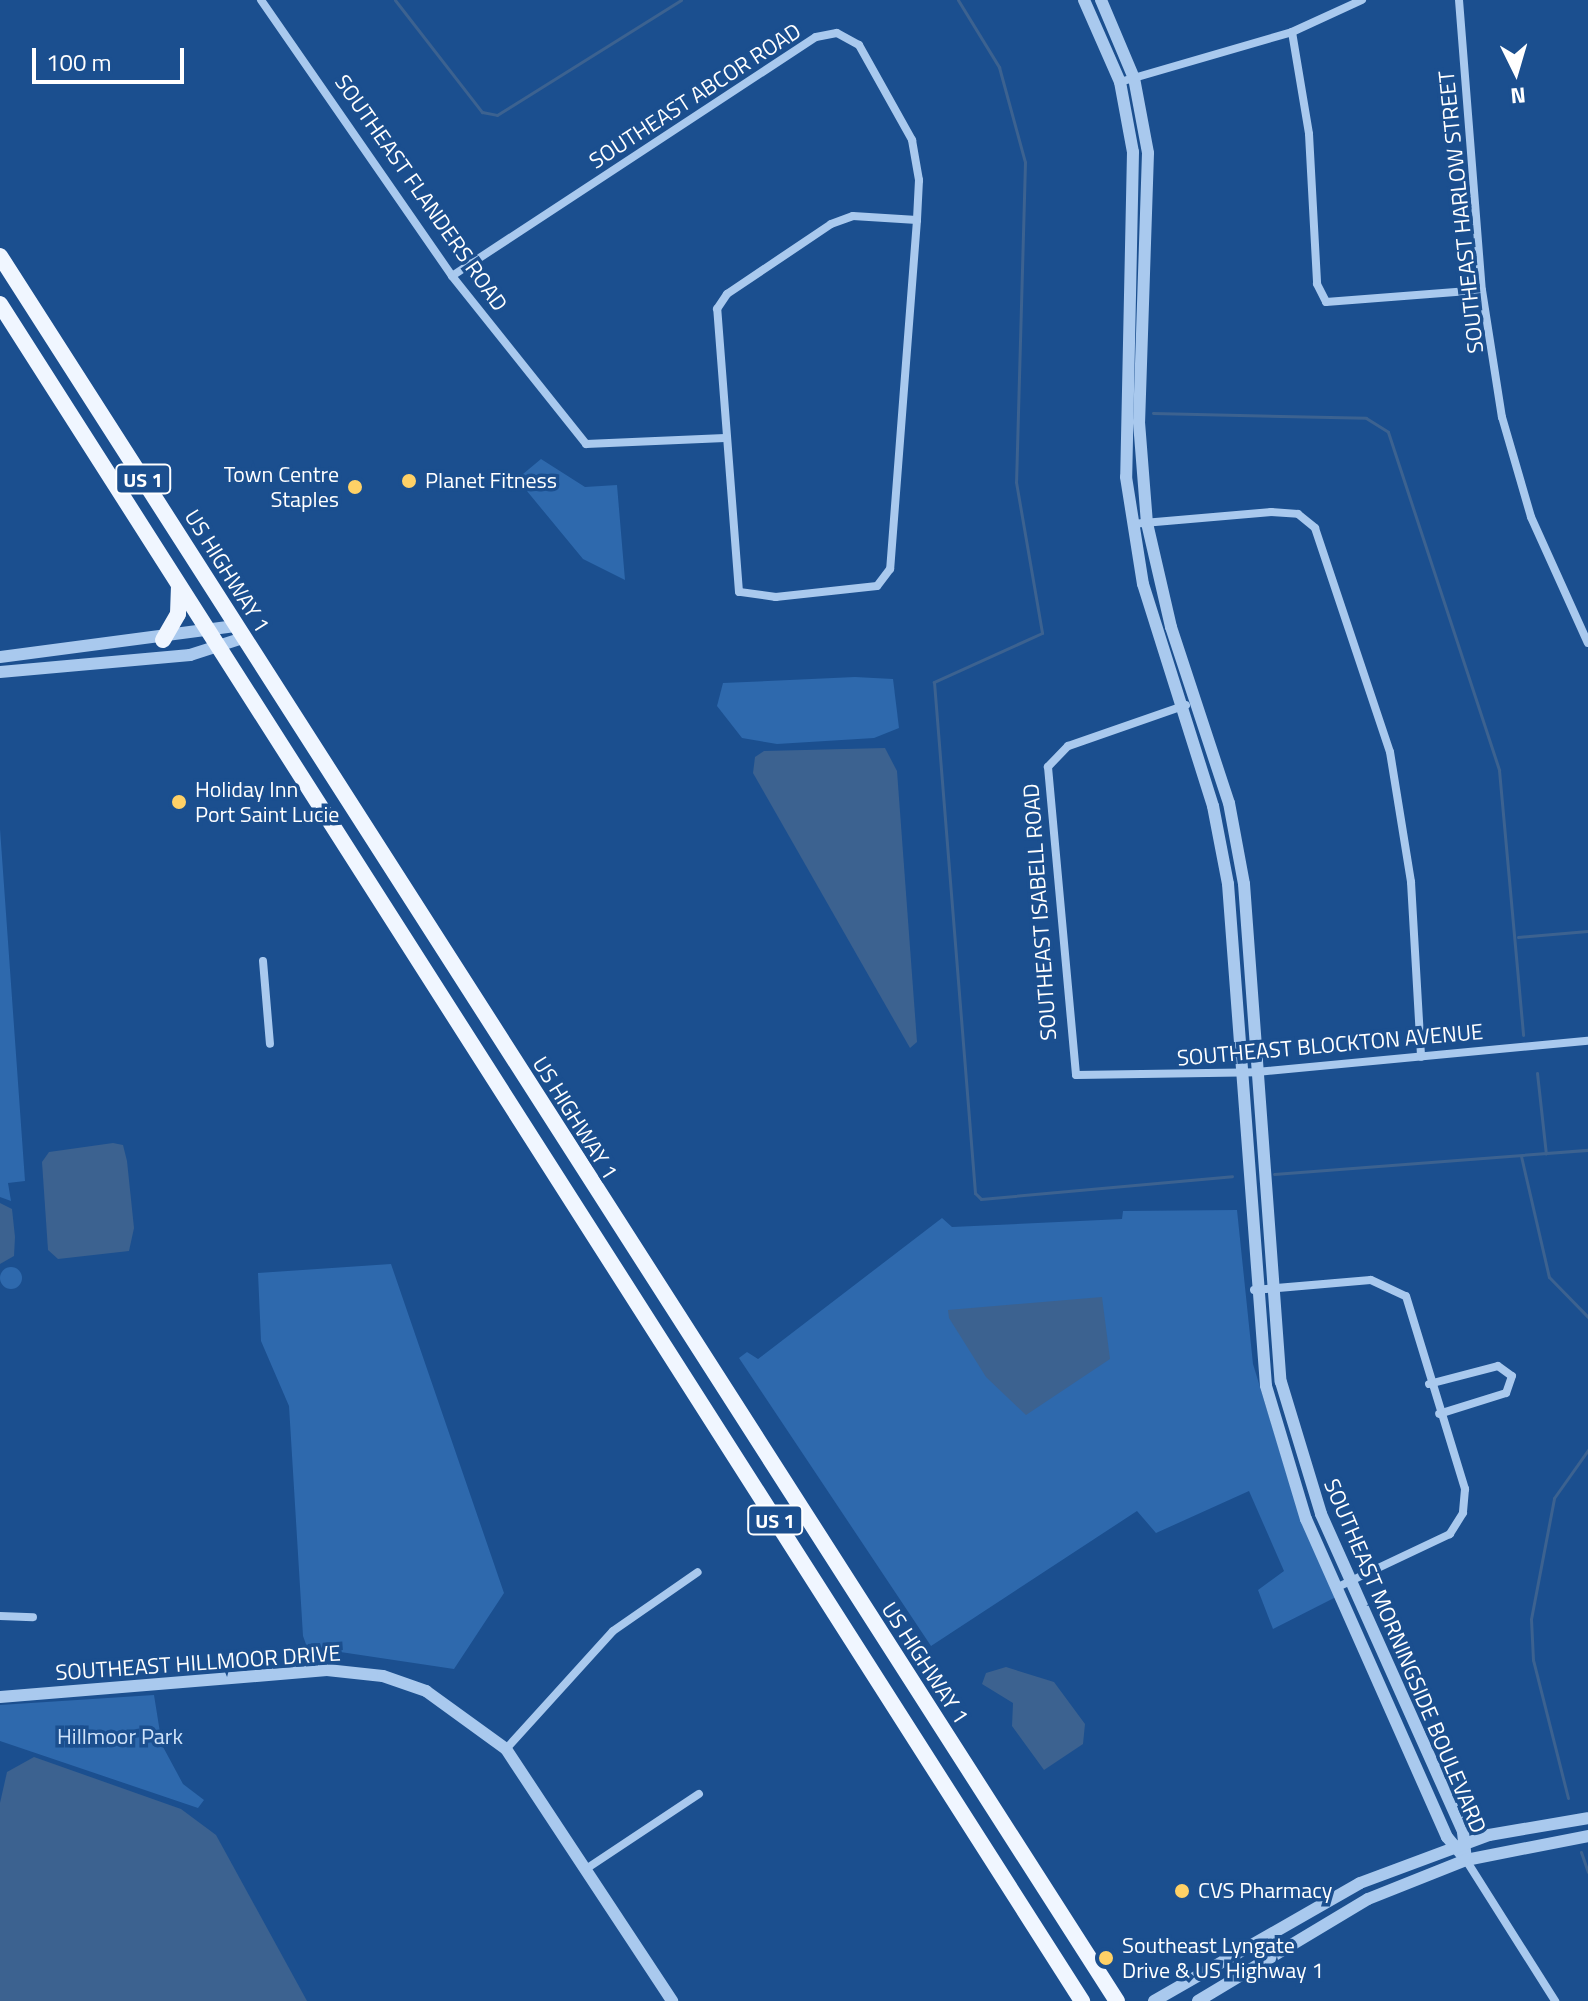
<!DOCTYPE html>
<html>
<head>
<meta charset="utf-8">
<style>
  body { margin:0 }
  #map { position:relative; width:1588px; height:2001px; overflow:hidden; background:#1b4f8f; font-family:"Titillium Web",sans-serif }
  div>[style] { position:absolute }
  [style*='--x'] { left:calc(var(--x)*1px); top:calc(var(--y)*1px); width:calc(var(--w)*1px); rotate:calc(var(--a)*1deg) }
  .green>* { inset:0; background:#2e69ad }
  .round { border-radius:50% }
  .water>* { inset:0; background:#3c6290 }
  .stream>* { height:3px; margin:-1.5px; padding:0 1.5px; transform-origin:1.5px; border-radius:1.5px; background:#3c6290 }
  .minor>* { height:8px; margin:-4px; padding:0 4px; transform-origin:4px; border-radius:4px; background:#a9c9ee }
  .tertiary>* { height:12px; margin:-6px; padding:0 6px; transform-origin:6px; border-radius:6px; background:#a9c9ee }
  .primary>* { height:16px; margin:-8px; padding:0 8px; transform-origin:8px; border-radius:8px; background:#f0f6ff }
  .dots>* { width:22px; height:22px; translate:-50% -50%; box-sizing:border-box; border:4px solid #1b4f8f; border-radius:50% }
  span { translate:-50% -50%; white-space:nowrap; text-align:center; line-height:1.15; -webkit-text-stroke:7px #1b4f8f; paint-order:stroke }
  .shield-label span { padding:2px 6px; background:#1b4f8f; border:2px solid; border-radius:6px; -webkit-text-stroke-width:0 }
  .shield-label { font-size:20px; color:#fff; font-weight:700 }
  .street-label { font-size:22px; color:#fff }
  .poi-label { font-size:22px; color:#fff }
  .right { translate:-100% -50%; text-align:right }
  .left { translate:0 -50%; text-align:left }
  .park-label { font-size:22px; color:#cfe3fa }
  .north { position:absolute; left:1476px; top:32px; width:80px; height:80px; -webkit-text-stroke:6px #1b4f8f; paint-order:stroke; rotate:175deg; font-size:22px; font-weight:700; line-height:32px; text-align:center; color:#fff }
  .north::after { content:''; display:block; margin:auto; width:28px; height:36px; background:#fff; clip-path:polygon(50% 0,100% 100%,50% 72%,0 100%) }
  .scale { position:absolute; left:32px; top:48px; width:152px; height:36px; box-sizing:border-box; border:4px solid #fff; border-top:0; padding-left:10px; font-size:24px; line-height:28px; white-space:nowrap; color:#fff; -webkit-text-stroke:6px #1b4f8f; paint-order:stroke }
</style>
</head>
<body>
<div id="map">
  <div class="green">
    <div style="clip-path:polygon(541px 459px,585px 487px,617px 485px,625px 580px,583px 559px,517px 479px)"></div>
    <div style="clip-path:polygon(855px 677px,893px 679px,899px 728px,874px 738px,777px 744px,742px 738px,717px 706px,723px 683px)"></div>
    <div style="clip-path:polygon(0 829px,25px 1181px,8px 1183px,11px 1201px,0 1197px)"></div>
    <div style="clip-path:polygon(1237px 1210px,1253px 1364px,1301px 1521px,1336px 1597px,1273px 1629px,1258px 1590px,1284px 1571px,1249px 1491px,1156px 1533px,1137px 1511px,931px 1646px,739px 1358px,747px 1352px,758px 1359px,942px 1218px,952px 1227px,1122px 1219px,1123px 1211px)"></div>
    <div style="clip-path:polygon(391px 1264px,504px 1593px,454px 1669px,307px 1647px,303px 1636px,289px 1406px,261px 1341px,258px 1273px)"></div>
    <div class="round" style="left:0;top:1267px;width:22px;height:22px"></div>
    <div style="clip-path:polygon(154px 1695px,162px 1745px,183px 1784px,204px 1800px,198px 1808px,0 1741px,0 1705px)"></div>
  </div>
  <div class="water">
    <div style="clip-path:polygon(885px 748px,897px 771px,917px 1042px,910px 1048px,753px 773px,755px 757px,764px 751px)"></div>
    <div style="clip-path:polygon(113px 1143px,123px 1145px,127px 1161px,134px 1228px,129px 1251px,58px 1259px,48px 1250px,42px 1162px,49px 1152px)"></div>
    <div style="clip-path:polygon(0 1203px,12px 1209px,15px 1237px,14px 1256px,0 1264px)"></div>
    <div style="clip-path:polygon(1102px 1297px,1110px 1359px,1026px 1415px,986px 1377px,949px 1318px,948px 1310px)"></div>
    <div style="clip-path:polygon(1006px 1667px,1054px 1682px,1085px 1724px,1083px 1744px,1044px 1770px,1012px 1726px,1013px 1703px,982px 1684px,986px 1673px)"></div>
    <div style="clip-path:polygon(34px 1757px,181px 1809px,216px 1835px,307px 2001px,0 2001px,0 1803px,7px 1772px)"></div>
  </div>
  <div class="stream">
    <div style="--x:395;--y:0;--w:142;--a:52.2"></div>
    <div style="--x:482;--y:112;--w:15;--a:11"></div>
    <div style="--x:497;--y:115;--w:217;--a:-32"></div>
    <div style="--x:958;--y:0;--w:79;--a:58.5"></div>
    <div style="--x:999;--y:67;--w:98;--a:74.7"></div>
    <div style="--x:1025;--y:162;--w:320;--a:91.6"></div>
    <div style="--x:1016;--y:482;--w:153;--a:80.2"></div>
    <div style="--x:1042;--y:633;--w:119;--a:155.6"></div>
    <div style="--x:934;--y:682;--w:513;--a:85.41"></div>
    <div style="--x:975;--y:1193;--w:8;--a:45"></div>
    <div style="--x:981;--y:1199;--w:252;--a:-5.2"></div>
    <div style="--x:1153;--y:413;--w:213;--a:1.3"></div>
    <div style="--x:1366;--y:418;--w:26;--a:32"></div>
    <div style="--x:1388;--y:432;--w:356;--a:71.8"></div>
    <div style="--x:1499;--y:770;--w:266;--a:84.8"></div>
    <div style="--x:1518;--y:937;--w:70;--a:-4.9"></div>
    <div style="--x:1537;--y:1073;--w:81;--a:83.7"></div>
    <div style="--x:1521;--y:1156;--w:124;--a:77"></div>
    <div style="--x:1549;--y:1277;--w:56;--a:45.7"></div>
    <div style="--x:1274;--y:1174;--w:315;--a:-4.4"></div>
    <div style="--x:1568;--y:1798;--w:142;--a:-104.2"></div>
    <div style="--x:1533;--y:1660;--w:41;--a:-92.8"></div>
    <div style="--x:1531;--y:1619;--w:123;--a:-79.2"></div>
    <div style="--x:1554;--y:1498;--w:59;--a:-54.7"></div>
    <div style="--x:1581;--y:1852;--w:21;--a:71"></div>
  </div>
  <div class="minor">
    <div style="--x:261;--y:0;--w:336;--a:55.3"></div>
    <div style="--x:452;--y:276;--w:215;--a:51.4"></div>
    <div style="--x:586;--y:444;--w:139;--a:-2.5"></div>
    <div style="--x:1459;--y:0;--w:291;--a:85.5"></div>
    <div style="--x:1482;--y:290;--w:129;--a:81.1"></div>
    <div style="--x:1502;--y:417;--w:104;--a:73.8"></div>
    <div style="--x:1531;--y:517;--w:138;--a:65.7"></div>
    <div style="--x:1292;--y:32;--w:103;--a:80.5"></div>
    <div style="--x:1309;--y:134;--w:150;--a:86.9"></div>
    <div style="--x:1317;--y:284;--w:20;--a:63"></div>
    <div style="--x:1326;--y:302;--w:156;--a:-4.4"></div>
    <div style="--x:1120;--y:82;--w:179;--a:-16.2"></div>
    <div style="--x:1292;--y:32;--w:77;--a:-24.6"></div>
    <div style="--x:452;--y:276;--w:435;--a:-33.3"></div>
    <div style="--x:816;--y:37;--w:21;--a:-11"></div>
    <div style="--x:837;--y:33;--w:25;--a:29"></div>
    <div style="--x:859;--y:45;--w:109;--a:60.8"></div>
    <div style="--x:912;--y:140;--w:41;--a:80.1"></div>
    <div style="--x:919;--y:180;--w:40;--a:92.9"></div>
    <div style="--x:917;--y:220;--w:350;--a:94.4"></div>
    <div style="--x:890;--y:569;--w:21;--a:127"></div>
    <div style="--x:877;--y:586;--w:102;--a:173.8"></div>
    <div style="--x:776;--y:597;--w:37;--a:-172"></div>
    <div style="--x:739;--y:592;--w:284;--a:-94.4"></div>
    <div style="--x:717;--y:309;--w:18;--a:-56"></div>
    <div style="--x:727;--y:294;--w:125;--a:-33.9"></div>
    <div style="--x:831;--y:224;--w:23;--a:-20"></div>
    <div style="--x:853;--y:216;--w:64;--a:3.6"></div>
    <div style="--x:1132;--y:524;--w:140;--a:-4.9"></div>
    <div style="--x:1271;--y:512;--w:27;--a:4"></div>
    <div style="--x:1298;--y:514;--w:22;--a:39"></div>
    <div style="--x:1315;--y:528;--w:236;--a:71.5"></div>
    <div style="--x:1390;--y:752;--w:132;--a:80.8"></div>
    <div style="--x:1411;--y:882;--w:175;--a:86.7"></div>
    <div style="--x:1186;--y:705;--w:125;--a:160.8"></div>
    <div style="--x:1068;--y:746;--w:29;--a:134"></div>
    <div style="--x:1048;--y:767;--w:309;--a:84.8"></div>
    <div style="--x:1076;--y:1075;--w:181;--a:-0.9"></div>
    <div style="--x:1257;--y:1072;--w:332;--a:-5.4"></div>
    <div style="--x:263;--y:961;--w:83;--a:85.2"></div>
    <div style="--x:1254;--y:1290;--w:117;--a:-4.9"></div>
    <div style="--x:1371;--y:1280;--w:38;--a:25"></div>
    <div style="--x:1406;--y:1296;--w:202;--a:73"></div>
    <div style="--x:1465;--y:1489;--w:24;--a:95"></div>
    <div style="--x:1463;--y:1513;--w:25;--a:122"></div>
    <div style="--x:1450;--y:1534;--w:124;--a:154.7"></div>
    <div style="--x:1429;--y:1384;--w:71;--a:-14.6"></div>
    <div style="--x:1498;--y:1366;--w:17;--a:36"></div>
    <div style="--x:1512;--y:1376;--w:18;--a:109"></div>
    <div style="--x:1506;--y:1393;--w:70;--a:162.6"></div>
    <div style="--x:0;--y:1616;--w:33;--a:2"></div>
    <div style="--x:506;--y:1749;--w:159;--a:-47.8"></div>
    <div style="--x:613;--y:1631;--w:103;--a:-34.8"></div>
    <div style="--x:1466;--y:1860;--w:167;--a:57.7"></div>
    <div style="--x:589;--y:1867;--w:132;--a:-33.6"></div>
  </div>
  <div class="tertiary">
    <div style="--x:1084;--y:0;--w:90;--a:66.3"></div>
    <div style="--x:1120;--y:82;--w:71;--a:79.5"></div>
    <div style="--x:1133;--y:152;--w:325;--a:91.2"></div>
    <div style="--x:1126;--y:477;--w:108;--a:81"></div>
    <div style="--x:1143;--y:584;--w:233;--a:72.5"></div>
    <div style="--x:1213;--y:806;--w:79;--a:79.1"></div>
    <div style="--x:1228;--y:884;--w:503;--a:85.67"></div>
    <div style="--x:1266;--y:1386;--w:139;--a:73.3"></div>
    <div style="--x:1306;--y:1519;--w:348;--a:66.1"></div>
    <div style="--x:1447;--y:1837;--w:30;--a:50"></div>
    <div style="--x:1101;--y:0;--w:85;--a:67.1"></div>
    <div style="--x:1134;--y:78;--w:76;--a:79.4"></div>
    <div style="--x:1148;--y:153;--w:269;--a:91.9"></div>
    <div style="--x:1139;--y:422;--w:101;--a:85.5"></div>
    <div style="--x:1147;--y:523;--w:107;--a:77"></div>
    <div style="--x:1171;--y:627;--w:185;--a:71.8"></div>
    <div style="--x:1229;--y:803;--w:82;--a:79.5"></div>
    <div style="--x:1244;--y:884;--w:499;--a:85.8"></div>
    <div style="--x:1281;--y:1382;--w:138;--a:73.1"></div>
    <div style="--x:1321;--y:1514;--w:348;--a:65.9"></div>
    <div style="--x:1463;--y:1832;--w:28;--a:84"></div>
    <div style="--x:0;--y:657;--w:239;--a:-7.5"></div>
    <div style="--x:0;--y:672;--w:191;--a:-5.1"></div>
    <div style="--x:190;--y:655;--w:56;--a:-17.8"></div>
    <div style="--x:0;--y:1697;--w:328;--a:-4.7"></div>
    <div style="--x:327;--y:1670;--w:56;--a:6.1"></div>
    <div style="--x:383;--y:1676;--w:46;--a:19.2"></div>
    <div style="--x:426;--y:1691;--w:99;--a:35.9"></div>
    <div style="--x:506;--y:1749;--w:302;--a:56.6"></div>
    <div style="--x:1154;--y:2001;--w:237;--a:-29.8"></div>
    <div style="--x:1360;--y:1883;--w:138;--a:-20.4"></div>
    <div style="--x:1489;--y:1835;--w:100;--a:-9.7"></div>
    <div style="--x:1198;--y:2001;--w:198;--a:-31"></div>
    <div style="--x:1368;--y:1899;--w:105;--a:-21.7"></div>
    <div style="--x:1466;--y:1860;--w:124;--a:-11.1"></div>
  </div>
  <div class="primary">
    <div style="--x:0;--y:256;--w:2072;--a:57.38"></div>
    <div style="--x:0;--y:304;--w:2013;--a:57.48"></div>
    <div style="--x:163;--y:640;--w:30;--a:-60"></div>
    <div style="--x:178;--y:614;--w:28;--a:-88"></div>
  </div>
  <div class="dots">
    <div style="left:409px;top:481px;background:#ffd166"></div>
    <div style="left:355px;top:487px;background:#ffd166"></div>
    <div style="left:179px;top:802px;background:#ffd166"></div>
    <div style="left:1182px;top:1891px;background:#ffd166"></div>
    <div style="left:1106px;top:1958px;background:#ffd166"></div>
  </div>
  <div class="shield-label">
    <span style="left:143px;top:479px">US 1</span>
    <span style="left:775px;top:1520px">US 1</span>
  </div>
  <div class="street-label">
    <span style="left:695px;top:96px;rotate:-33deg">SOUTHEAST ABCOR ROAD</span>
    <span style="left:421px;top:193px;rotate:55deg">SOUTHEAST FLANDERS ROAD</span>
    <span style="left:1461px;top:212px;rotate:-96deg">SOUTHEAST HARLOW STREET</span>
    <span style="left:227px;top:571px;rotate:58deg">US HIGHWAY 1</span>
    <span style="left:1040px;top:912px;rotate:-94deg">SOUTHEAST ISABELL ROAD</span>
    <span style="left:1330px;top:1045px;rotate:-5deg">SOUTHEAST BLOCKTON AVENUE</span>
    <span style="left:575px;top:1118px;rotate:58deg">US HIGHWAY 1</span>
    <span style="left:1405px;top:1656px;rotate:67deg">SOUTHEAST MORNINGSIDE BOULEVARD</span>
    <span style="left:198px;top:1663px;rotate:-4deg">SOUTHEAST HILLMOOR DRIVE</span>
    <span style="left:925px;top:1663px;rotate:57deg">US HIGHWAY 1</span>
  </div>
  <div class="poi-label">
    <span class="right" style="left:339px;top:487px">Town Centre<br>Staples</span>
    <span class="left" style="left:425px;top:481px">Planet Fitness</span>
    <span class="left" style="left:195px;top:802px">Holiday Inn<br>Port Saint Lucie</span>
    <span class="left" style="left:1198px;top:1891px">CVS Pharmacy</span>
    <span class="left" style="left:1122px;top:1958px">Southeast Lyngate<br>Drive &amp; US Highway 1</span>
  </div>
  <div class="park-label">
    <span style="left:120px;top:1737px">Hillmoor Park</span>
  </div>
  <div class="north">N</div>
  <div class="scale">100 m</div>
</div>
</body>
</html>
